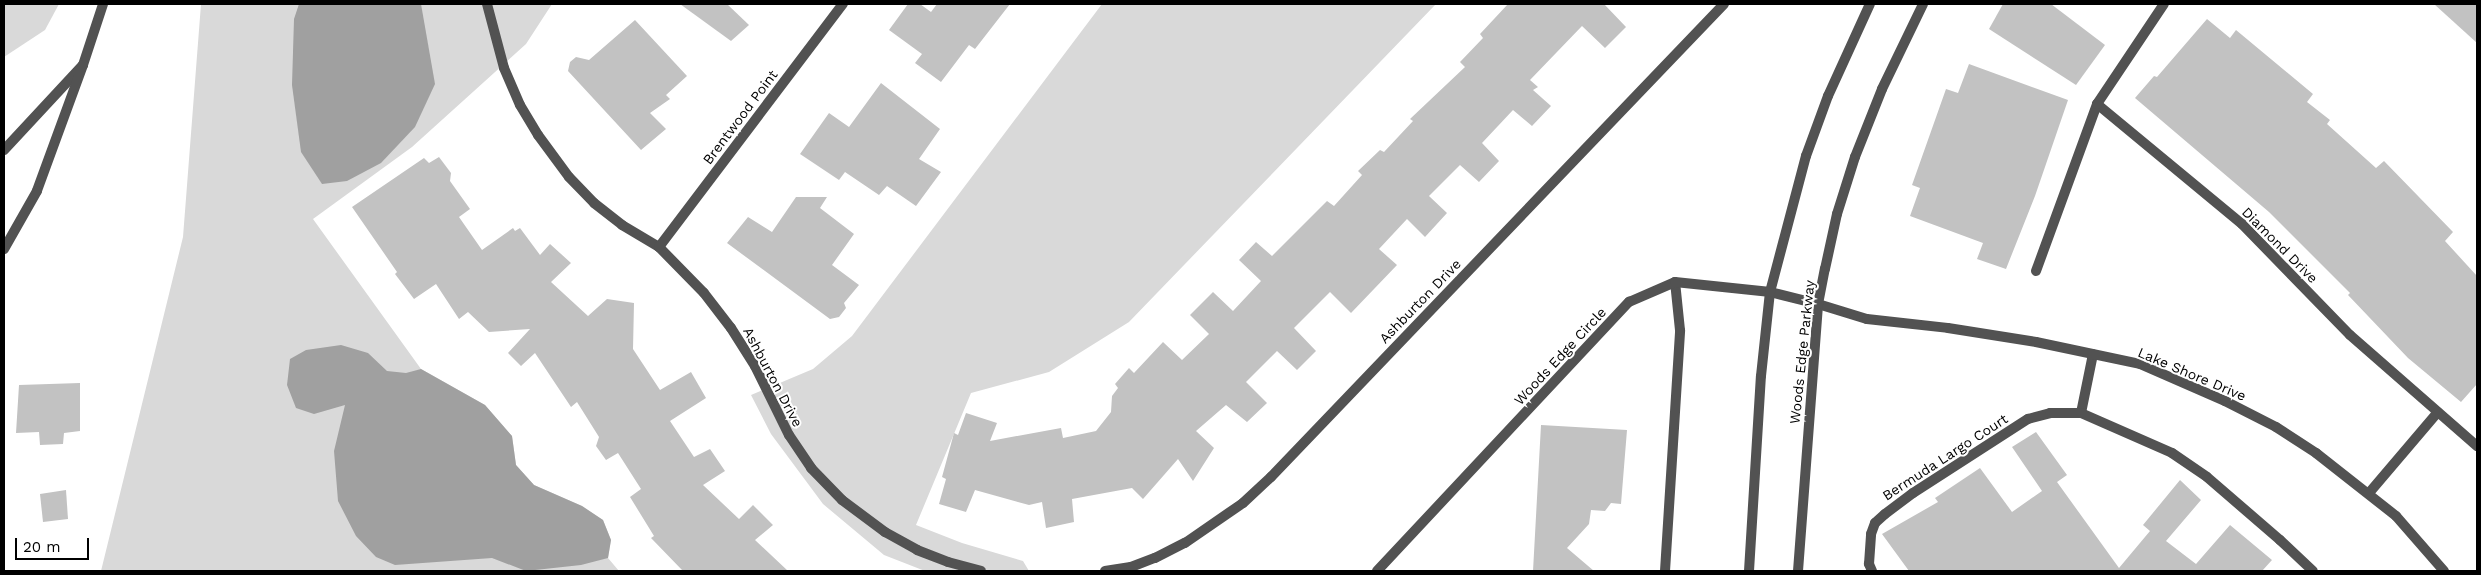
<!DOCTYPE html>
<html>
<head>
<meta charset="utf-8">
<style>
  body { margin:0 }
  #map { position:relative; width:2481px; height:575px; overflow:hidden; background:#fff; font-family:"Work Sans",sans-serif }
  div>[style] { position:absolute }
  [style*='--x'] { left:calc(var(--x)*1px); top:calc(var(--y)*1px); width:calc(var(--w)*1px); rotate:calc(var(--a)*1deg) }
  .green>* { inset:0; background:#d9d9d9 }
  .water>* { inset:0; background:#a0a0a0 }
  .building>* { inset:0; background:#c2c2c2 }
  .lane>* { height:10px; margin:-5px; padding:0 5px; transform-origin:5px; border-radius:5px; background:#525252 }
  .street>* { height:10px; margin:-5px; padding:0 5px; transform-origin:5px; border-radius:5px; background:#525252 }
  span { translate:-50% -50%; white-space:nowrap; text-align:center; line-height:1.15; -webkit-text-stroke:4px #fff; paint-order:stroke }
  .street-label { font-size:14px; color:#000 }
  .frame { position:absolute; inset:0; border:5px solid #000; pointer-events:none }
  .scale { position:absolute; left:15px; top:538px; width:74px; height:22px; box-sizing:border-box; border:2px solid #000; border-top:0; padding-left:6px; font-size:15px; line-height:18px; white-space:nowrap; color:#000; -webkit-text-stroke:4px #fff; paint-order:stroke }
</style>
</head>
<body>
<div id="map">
  <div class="green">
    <div style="clip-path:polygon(4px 4px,59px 4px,45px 30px,4px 57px)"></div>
    <div style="clip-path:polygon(201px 4px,552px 4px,526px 44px,412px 147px,313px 219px,421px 369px,485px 405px,512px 436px,516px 465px,534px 485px,582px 506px,603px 520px,611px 540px,608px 558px,619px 571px,101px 571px,183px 237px)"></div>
    <div style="clip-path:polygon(1102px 4px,1436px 4px,1129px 322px,1049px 372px,971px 393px,916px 525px,962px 543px,1023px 561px,1029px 571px,925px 571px,884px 555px,823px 504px,771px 434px,751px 395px,813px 369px,852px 336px)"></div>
  </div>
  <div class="water">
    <div style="clip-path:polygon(299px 4px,421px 4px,435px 84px,415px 127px,381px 163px,347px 181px,322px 184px,301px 152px,292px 85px,294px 19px)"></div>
    <div style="clip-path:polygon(341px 345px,368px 353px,387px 371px,406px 373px,421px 369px,485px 405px,512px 436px,516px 465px,534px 485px,582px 506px,603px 520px,611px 540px,608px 558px,581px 565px,526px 571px,492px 558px,395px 565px,376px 557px,356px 536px,338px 501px,334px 451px,345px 405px,314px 414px,296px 408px,287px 385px,290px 359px,306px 350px)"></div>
  </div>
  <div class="building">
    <div style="clip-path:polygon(680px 4px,727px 4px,749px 25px,731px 41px)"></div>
    <div style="clip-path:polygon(908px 4px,920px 4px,931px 12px,937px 4px,1010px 4px,975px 49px,969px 45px,941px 82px,915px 63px,922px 54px,889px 30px)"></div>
    <div style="clip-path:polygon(1508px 4px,1604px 4px,1626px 27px,1605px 48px,1582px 26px,1530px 80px,1538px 87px,1533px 90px,1551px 106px,1532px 126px,1513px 110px,1482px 143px,1499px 161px,1479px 182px,1460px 165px,1429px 196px,1447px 213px,1425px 237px,1407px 219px,1379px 249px,1397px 265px,1351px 313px,1330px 292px,1294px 328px,1316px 351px,1297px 370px,1277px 351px,1246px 382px,1267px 403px,1247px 422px,1226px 405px,1196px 431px,1214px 448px,1193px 481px,1178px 459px,1143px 499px,1132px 488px,1072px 499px,1074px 522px,1046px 528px,1042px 502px,1029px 505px,975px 490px,966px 512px,939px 504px,946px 479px,942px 477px,954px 433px,958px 435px,966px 413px,997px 423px,990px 441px,1061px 428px,1063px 438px,1096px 431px,1111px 412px,1112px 396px,1118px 388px,1115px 384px,1129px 368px,1134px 373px,1163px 342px,1182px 360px,1209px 334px,1190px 315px,1213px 292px,1233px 311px,1261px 281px,1239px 260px,1256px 242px,1272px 256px,1327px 201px,1334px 206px,1362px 175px,1358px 171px,1380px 150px,1384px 152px,1413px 121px,1410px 119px,1465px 67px,1460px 62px,1483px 38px,1480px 34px)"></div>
    <div style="clip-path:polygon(2003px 4px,2051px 4px,2105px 45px,2076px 85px,1989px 29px)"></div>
    <div style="clip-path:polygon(2434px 4px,2477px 4px,2477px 43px)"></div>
    <div style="clip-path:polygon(2207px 19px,2230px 38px,2236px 30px,2313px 94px,2307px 102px,2330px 120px,2327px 124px,2376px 168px,2384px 161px,2453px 232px,2445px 241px,2477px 276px,2477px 384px,2461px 402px,2408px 358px,2348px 295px,2350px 293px,2269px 212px,2135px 98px,2154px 76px,2157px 77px)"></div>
    <div style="clip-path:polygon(635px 20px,687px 76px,666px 95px,670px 99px,650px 113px,666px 129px,641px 150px,568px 71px,570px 62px,576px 57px,589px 60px)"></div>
    <div style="clip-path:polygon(1969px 64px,2068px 100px,2035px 196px,2006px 269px,1977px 259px,1983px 243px,1910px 216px,1920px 188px,1912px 185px,1946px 89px,1958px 93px)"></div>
    <div style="clip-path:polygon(881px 83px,940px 129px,919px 159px,941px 172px,916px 206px,887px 186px,879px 195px,845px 172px,839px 180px,800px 154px,829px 113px,849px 127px)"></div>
    <div style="clip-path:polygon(439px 157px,451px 173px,450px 181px,470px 209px,459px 217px,482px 250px,513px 228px,515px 231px,520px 228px,540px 255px,550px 244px,571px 263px,551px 282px,588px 316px,607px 299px,634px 303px,633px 349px,660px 390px,691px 372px,706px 398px,670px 421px,694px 457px,710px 449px,725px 471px,703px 485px,739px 519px,753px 505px,773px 525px,755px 540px,788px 571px,683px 571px,651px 538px,654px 536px,630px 497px,641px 489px,618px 453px,606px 460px,596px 446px,599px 437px,577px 402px,571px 407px,535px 353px,521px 366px,508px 353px,530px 329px,489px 332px,468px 312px,459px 319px,436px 284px,414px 299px,395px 274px,397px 272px,352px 207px,424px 158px,429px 163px)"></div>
    <div style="clip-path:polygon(796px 197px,827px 197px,820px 208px,854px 234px,832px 265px,859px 285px,844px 303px,846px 308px,839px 317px,830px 319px,727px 243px,748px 217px,772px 232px)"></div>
    <div style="clip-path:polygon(80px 383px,80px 431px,64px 433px,63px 444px,40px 445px,39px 432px,16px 433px,19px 385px)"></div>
    <div style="clip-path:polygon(1541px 425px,1627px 430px,1621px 504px,1611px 503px,1605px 511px,1591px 510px,1589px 524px,1567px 548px,1594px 571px,1533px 571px)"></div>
    <div style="clip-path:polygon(2036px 432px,2067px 475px,2057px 482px,2119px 568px,2150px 531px,2143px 525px,2180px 480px,2201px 500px,2166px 541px,2196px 564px,2230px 525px,2272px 560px,2262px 571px,1909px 571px,1882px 534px,1938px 502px,1935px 498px,1980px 468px,2012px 512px,2042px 491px,2012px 447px)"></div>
    <div style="clip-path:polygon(66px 490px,68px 519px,43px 522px,40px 494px)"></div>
  </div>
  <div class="lane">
    <div style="--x:1665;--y:571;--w:241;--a:-86.4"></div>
    <div style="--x:1680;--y:330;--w:48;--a:-95.9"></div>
  </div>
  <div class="street">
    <div style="--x:487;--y:4;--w:66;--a:75.1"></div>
    <div style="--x:504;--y:68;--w:40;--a:66.6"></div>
    <div style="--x:520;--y:105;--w:35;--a:59"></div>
    <div style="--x:538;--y:135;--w:52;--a:53.6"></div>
    <div style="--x:569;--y:177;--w:36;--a:46"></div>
    <div style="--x:594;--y:203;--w:36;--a:38"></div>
    <div style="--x:622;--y:225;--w:43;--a:30.7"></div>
    <div style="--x:659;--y:247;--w:64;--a:45.6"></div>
    <div style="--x:704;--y:293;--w:44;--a:52.4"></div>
    <div style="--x:731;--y:328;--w:45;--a:57.7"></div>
    <div style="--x:755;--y:366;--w:77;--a:63.8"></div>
    <div style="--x:789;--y:435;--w:40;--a:56"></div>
    <div style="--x:811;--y:468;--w:45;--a:45.9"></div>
    <div style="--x:842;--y:500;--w:54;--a:36.7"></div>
    <div style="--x:885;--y:532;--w:37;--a:29"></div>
    <div style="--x:917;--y:550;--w:33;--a:21"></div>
    <div style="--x:948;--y:562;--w:34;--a:15"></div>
    <div style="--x:83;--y:65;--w:64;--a:-71.8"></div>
    <div style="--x:2097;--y:104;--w:188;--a:39.6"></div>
    <div style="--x:2242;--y:224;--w:155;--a:45.8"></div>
    <div style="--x:2350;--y:335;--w:169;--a:41.2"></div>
    <div style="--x:4;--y:150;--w:116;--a:-47.1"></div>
    <div style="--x:83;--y:65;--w:134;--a:110.1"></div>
    <div style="--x:37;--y:191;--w:67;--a:119.6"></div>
    <div style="--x:659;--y:247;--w:305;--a:-52.9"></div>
    <div style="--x:2036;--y:271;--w:178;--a:-69.9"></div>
    <div style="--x:2097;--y:104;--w:120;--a:-56.2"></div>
    <div style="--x:2081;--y:413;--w:60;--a:-78.5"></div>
    <div style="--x:2369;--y:493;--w:106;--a:-49.6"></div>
    <div style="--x:1105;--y:571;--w:26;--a:-9"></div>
    <div style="--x:1131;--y:567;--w:26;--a:-21"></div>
    <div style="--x:1155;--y:558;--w:34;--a:-27"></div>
    <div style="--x:1185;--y:543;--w:70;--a:-34.6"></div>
    <div style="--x:1243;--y:503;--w:38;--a:-43"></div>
    <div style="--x:1271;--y:477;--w:655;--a:-46.24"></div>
    <div style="--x:1377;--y:571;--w:369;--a:-46.9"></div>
    <div style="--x:1629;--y:302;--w:50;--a:-23.5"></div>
    <div style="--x:1675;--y:282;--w:96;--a:6"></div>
    <div style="--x:1770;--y:292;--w:49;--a:14"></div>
    <div style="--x:1818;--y:304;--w:51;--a:17"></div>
    <div style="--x:1867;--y:319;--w:81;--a:6.3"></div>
    <div style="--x:1948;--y:328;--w:89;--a:9"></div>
    <div style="--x:2036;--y:342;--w:106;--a:11.9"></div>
    <div style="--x:2140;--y:364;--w:93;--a:23.5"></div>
    <div style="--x:2225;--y:401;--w:57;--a:27"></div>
    <div style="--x:2276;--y:427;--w:48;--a:33"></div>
    <div style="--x:2316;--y:453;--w:102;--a:38.2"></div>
    <div style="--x:2396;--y:516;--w:73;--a:48.9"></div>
    <div style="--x:1749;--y:571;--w:195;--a:-86.5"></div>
    <div style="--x:1761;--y:376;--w:84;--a:-83.9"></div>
    <div style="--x:1770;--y:292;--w:141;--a:-75.2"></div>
    <div style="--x:1806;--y:156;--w:64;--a:-69.9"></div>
    <div style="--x:1828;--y:96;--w:101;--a:-65.5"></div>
    <div style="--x:1798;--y:571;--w:268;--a:-85.7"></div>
    <div style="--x:1818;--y:304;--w:36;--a:-79"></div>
    <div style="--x:1825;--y:269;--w:56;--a:-77.7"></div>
    <div style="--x:1837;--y:214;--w:60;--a:-72.5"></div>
    <div style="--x:1855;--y:157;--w:73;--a:-68.3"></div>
    <div style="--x:1882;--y:89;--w:94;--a:-64.2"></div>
    <div style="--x:1872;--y:571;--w:8;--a:-113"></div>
    <div style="--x:1869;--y:564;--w:30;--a:-86"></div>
    <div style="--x:1871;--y:534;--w:12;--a:-70"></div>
    <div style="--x:1875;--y:523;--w:13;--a:-42"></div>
    <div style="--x:1885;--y:514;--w:35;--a:-37"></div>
    <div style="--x:1913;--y:493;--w:137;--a:-32.8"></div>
    <div style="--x:2028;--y:419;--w:23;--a:-15"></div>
    <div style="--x:2050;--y:413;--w:31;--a:0"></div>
    <div style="--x:2081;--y:413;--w:99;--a:23.7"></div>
    <div style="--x:2172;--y:453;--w:42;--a:34.4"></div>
    <div style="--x:2207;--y:477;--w:96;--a:40.8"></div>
    <div style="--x:2280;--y:540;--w:45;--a:43.2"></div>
  </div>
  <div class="street-label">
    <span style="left:740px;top:117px;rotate:-53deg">Brentwood Point</span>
    <span style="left:2280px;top:245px;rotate:45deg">Diamond Drive</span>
    <span style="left:1420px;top:301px;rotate:-46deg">Ashburton Drive</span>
    <span style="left:1802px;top:352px;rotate:-84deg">Woods Edge Parkway</span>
    <span style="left:1560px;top:356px;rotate:-47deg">Woods Edge Circle</span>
    <span style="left:2192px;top:374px;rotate:23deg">Lake Shore Drive</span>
    <span style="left:773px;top:377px;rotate:62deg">Ashburton Drive</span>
    <span style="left:1945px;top:457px;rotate:-33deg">Bermuda Largo Court</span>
  </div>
  <div class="frame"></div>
  <div class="scale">20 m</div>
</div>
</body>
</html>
